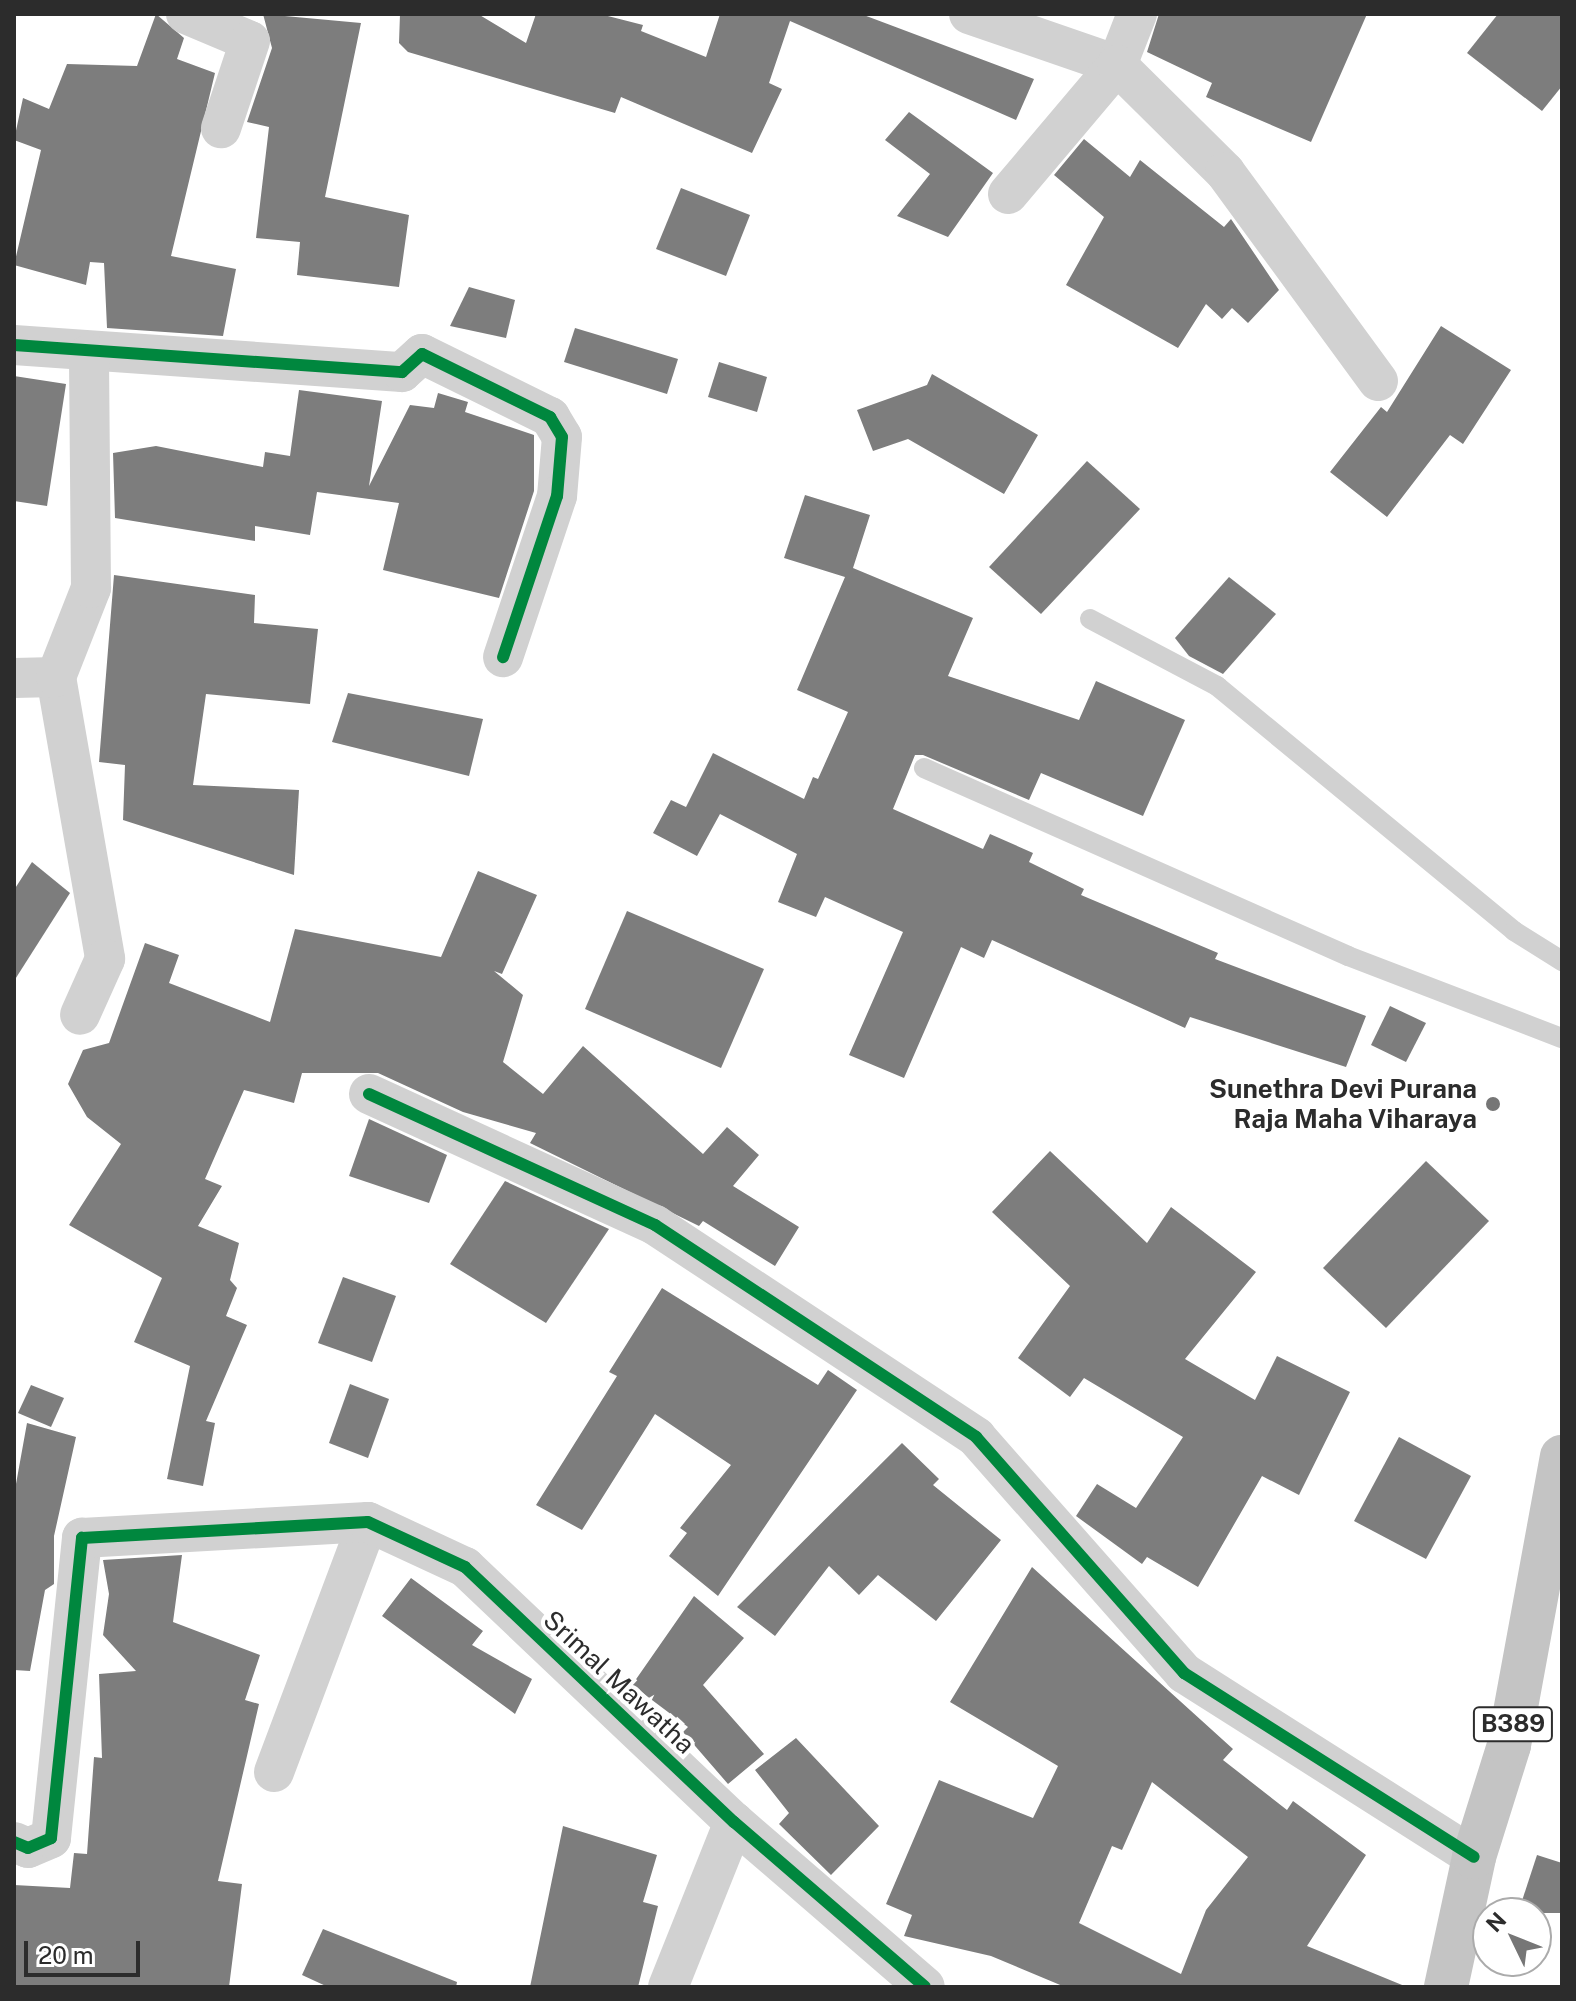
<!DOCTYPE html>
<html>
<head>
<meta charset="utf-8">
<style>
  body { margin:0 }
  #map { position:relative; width:1576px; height:2001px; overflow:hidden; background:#fff; font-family:"Public Sans",sans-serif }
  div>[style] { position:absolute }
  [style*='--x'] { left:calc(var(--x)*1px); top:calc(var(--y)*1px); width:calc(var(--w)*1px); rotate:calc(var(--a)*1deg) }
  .building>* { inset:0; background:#7d7d7d }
  .lane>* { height:20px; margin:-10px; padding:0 10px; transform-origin:10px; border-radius:10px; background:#d1d1d1 }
  .street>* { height:40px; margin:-20px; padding:0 20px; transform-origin:20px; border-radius:20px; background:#d1d1d1 }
  .primary>* { height:44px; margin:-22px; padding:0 22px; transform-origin:22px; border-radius:22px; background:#c4c4c4 }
  .cycleway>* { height:12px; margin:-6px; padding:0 6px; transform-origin:6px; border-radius:6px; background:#00873e }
  .dots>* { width:22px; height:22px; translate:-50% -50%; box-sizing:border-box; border:4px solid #fff; border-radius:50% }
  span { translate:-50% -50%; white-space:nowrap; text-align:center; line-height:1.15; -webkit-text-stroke:8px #fff; paint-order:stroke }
  .shield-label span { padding:2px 6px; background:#fff; border:2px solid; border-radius:6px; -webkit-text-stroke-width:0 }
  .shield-label { font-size:24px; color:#2c2c2c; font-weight:700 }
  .poi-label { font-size:26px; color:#2c2c2c; font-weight:700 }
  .right { translate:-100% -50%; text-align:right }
  .street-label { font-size:26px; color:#2c2c2c }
  .frame { position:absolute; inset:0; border:16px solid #2c2c2c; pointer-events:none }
  .north { position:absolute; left:1472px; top:1897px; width:80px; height:80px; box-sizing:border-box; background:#fff; border:2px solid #ababab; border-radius:50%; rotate:313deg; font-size:22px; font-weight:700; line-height:32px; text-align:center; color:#2c2c2c }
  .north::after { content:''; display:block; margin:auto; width:28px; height:36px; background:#767676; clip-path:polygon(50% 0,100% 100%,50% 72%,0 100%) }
  .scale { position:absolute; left:24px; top:1941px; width:116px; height:36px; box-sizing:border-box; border:4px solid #2c2c2c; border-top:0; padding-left:10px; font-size:24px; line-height:28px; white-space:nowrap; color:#2c2c2c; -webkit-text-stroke:6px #fff; paint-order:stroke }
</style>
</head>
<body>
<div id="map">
  <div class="building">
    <div style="clip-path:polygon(156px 14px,184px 38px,177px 59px,215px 73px,171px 256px,236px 269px,223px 336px,107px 328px,104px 263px,90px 262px,86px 285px,14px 265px,41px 150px,14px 140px,23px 98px,49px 109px,67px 64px,137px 66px)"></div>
    <div style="clip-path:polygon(263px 14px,361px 23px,325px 197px,409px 215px,399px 287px,297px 275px,300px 242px,256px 238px,269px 127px,247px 122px,272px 48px)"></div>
    <div style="clip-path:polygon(400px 14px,478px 14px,526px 43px,536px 14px,600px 14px,643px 25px,641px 31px,706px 57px,720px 14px,861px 14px,1034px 79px,1016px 120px,790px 21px,769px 83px,782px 89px,752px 153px,621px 97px,615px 113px,408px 52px,399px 43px)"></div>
    <div style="clip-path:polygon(1159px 14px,1367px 14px,1311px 142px,1206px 97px,1212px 83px,1147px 52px)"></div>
    <div style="clip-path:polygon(1498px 14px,1562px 14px,1562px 86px,1542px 111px,1467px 53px)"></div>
    <div style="clip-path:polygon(909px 112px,993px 173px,948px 237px,897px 216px,930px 174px,885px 140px)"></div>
    <div style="clip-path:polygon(1084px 139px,1130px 177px,1140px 160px,1224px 227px,1231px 219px,1279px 290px,1248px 323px,1232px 308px,1222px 319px,1206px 304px,1178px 348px,1066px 285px,1104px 217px,1054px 175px)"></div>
    <div style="clip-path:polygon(681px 188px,750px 215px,726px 276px,656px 249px)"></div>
    <div style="clip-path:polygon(469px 287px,515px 300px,506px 338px,450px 326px)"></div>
    <div style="clip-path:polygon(1441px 326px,1511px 370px,1463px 444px,1450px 435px,1387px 517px,1330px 472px,1381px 407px,1387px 412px)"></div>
    <div style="clip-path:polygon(575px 328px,678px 359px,667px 394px,564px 362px)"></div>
    <div style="clip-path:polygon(719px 362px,767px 377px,757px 412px,708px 397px)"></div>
    <div style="clip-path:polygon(932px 374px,1038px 435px,1004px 494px,908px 439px,873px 451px,857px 410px,927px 385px)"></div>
    <div style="clip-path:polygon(14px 376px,66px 384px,47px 506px,14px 501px)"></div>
    <div style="clip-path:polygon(299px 390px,382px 401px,369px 486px,410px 405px,434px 408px,438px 393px,468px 402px,465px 412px,534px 435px,534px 491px,499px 598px,383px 570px,399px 503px,317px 492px,310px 535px,255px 526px,255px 541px,115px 518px,113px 453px,156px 446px,263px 467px,265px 452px,290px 456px)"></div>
    <div style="clip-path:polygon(1087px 461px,1140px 509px,1041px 614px,989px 567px)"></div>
    <div style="clip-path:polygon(805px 495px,870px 515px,853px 568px,973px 618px,948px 676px,1079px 720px,1096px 681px,1185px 720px,1143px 816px,1041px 773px,1029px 800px,923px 755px,915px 755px,893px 809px,983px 849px,990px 834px,1033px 853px,1029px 862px,1084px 889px,1081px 895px,1218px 953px,1215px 959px,1366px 1016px,1346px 1067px,1190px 1017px,1185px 1028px,992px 940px,984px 958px,961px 947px,904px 1078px,849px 1055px,903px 932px,825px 897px,816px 917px,778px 902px,797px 854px,720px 814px,697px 856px,653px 833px,671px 800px,686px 807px,713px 753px,804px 799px,813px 777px,818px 779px,848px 712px,797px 690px,845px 577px,784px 558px)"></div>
    <div style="clip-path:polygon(114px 575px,255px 595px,254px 623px,318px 629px,310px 704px,206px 694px,193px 785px,299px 790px,294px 875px,123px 820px,125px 765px,99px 762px)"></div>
    <div style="clip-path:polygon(1229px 577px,1276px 614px,1223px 674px,1189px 656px,1175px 638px)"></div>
    <div style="clip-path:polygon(348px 693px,483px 719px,469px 776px,332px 742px)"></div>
    <div style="clip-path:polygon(32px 862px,70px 893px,14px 981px,14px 890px)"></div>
    <div style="clip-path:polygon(478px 871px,537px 895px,502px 974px,494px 971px,523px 995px,503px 1062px,543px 1094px,583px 1046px,703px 1154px,727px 1127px,759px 1155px,733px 1186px,799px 1227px,775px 1266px,703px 1221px,699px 1226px,530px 1143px,536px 1133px,463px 1112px,378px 1073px,302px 1073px,294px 1103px,244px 1090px,205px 1179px,222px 1186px,198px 1226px,239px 1243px,230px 1280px,237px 1288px,226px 1316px,247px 1325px,206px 1421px,215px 1423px,203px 1486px,167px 1479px,190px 1366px,134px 1342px,162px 1278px,69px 1225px,121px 1144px,87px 1117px,68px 1084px,83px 1050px,109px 1043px,145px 943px,179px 955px,169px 983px,270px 1022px,295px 929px,441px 957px)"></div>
    <div style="clip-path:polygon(627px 911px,764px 969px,721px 1068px,585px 1009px)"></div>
    <div style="clip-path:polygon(1390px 1006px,1426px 1023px,1406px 1062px,1371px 1045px)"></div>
    <div style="clip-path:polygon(369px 1119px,447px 1155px,429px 1203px,349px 1176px)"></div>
    <div style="clip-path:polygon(1050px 1151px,1147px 1243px,1171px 1207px,1256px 1272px,1185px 1359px,1255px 1400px,1277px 1356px,1350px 1392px,1299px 1495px,1262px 1476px,1198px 1587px,1147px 1557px,1142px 1564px,1076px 1516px,1097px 1484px,1136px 1508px,1183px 1437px,1084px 1378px,1070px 1397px,1018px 1358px,1070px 1286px,992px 1212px)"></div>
    <div style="clip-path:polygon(1426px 1161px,1489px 1221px,1386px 1328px,1323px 1268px)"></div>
    <div style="clip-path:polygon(505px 1181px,609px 1229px,546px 1323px,450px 1264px)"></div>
    <div style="clip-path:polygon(343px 1277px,396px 1296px,372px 1362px,318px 1343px)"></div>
    <div style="clip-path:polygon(662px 1288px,818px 1385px,828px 1370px,857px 1390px,718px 1596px,669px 1556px,687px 1533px,680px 1528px,731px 1465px,655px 1414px,582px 1530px,536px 1505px,617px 1376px,609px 1372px)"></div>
    <div style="clip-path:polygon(350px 1384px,389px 1399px,368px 1458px,329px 1443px)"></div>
    <div style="clip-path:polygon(31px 1385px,64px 1398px,51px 1427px,18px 1413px)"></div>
    <div style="clip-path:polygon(27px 1423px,76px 1437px,54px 1536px,54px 1584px,45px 1590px,30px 1671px,14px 1670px,14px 1495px)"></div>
    <div style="clip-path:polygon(1399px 1437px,1471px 1476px,1426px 1559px,1354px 1521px)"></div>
    <div style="clip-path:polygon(902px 1443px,939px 1479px,933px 1485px,1001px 1540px,936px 1621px,878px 1575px,859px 1595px,829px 1566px,775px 1636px,737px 1607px)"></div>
    <div style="clip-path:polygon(182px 1555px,173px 1622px,260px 1655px,245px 1700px,259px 1704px,218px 1881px,242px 1884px,229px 1987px,14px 1987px,14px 1885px,70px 1888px,74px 1853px,87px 1854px,94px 1757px,102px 1758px,99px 1674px,136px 1671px,103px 1635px,109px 1594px,103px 1560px)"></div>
    <div style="clip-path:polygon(evenodd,1032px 1567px,1233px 1749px,1223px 1760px,1287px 1810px,1293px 1801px,1366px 1855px,1307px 1946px,1407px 1987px,1065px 1987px,991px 1956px,904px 1936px,912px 1915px,886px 1904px,939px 1780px,1033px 1818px,1058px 1766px,950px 1702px,1032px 1567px,1152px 1782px,1248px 1857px,1206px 1910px,1181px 1974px,1079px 1923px,1112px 1846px,1122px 1850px,1152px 1782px)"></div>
    <div style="clip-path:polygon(411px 1578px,483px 1631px,472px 1645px,532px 1679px,515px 1714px,382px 1616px)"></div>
    <div style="clip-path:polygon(694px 1596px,744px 1638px,703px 1685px,764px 1754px,728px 1784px,683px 1732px,688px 1727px,632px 1685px)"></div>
    <div style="clip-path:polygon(796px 1738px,879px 1826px,831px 1875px,779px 1824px,789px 1813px,755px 1770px)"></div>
    <div style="clip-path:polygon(563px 1826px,657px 1855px,643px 1902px,658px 1906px,638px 1987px,530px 1987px)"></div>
    <div style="clip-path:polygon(1537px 1855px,1562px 1863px,1562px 1913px,1518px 1913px)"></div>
    <div style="clip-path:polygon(323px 1929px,457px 1982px,456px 1987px,328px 1987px,302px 1975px)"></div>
  </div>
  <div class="lane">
    <div style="--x:1090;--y:619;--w:144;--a:27.8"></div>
    <div style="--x:1217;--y:686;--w:385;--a:39.5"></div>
    <div style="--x:1514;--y:931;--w:57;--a:32"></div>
    <div style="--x:924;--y:768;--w:464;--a:23.9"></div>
    <div style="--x:1348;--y:956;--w:229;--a:21"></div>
  </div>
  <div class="street">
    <div style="--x:186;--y:14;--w:69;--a:22.9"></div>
    <div style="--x:250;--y:41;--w:92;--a:108.4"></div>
    <div style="--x:969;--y:14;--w:157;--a:19"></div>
    <div style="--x:1117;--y:65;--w:55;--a:-68.6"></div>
    <div style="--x:1008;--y:194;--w:169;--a:-49.8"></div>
    <div style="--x:1117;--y:65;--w:152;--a:44.7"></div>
    <div style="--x:1225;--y:172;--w:259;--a:53.8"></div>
    <div style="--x:14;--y:345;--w:389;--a:4"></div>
    <div style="--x:402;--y:372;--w:27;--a:-42"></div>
    <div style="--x:422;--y:354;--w:143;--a:26.2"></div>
    <div style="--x:550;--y:417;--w:23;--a:59"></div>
    <div style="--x:562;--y:437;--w:59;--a:94.8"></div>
    <div style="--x:557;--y:496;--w:170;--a:108.5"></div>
    <div style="--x:56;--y:677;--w:286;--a:80.1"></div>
    <div style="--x:105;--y:959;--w:61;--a:114.1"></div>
    <div style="--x:14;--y:678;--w:42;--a:-1.4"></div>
    <div style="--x:56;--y:677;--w:96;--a:-68.5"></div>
    <div style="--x:91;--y:588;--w:234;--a:-90.5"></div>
    <div style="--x:369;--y:1094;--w:315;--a:24.6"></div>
    <div style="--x:655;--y:1225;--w:385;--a:33.4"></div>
    <div style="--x:976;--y:1437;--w:315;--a:48.6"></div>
    <div style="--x:1184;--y:1673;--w:343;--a:32.4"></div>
    <div style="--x:274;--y:1772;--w:267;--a:-69.4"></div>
    <div style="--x:14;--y:1842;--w:15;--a:23"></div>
    <div style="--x:28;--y:1848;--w:25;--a:-23"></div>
    <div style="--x:51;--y:1838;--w:302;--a:-84.1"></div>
    <div style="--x:82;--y:1538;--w:286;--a:-3.2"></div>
    <div style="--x:368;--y:1522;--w:107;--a:24.9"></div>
    <div style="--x:465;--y:1567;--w:371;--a:43.5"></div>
    <div style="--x:734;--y:1822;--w:252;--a:40.8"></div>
    <div style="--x:668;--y:1987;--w:178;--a:-68.2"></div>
  </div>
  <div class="primary">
    <div style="--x:1446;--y:1987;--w:133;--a:-77.8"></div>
    <div style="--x:1474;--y:1857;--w:117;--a:-72.6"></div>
    <div style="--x:1509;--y:1745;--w:293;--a:-79.6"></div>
  </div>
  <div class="cycleway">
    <div style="--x:14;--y:345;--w:389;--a:4"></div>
    <div style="--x:402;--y:372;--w:27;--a:-42"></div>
    <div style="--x:422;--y:354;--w:143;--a:26.2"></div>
    <div style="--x:550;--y:417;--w:23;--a:59"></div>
    <div style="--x:562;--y:437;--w:59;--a:94.8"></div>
    <div style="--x:557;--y:496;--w:170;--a:108.5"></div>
    <div style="--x:369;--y:1094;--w:315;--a:24.6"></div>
    <div style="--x:655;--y:1225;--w:385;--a:33.4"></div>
    <div style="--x:976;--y:1437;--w:315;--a:48.6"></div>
    <div style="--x:1184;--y:1673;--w:343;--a:32.4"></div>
    <div style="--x:14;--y:1842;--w:15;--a:23"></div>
    <div style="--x:28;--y:1848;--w:25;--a:-23"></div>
    <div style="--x:51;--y:1838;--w:302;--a:-84.1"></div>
    <div style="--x:82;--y:1538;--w:286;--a:-3.2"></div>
    <div style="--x:368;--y:1522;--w:107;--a:24.9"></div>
    <div style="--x:465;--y:1567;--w:371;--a:43.5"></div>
    <div style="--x:734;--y:1822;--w:252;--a:40.8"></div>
  </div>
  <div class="dots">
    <div style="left:1493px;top:1104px;background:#767676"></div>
  </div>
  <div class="shield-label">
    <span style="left:1513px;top:1724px">B389</span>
  </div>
  <div class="poi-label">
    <span class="right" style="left:1477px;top:1104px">Sunethra Devi Purana<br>Raja Maha Viharaya</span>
  </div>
  <div class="street-label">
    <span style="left:619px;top:1682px;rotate:43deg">Srimal Mawatha</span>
  </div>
  <div class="frame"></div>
  <div class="north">N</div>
  <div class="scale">20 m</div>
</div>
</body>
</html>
